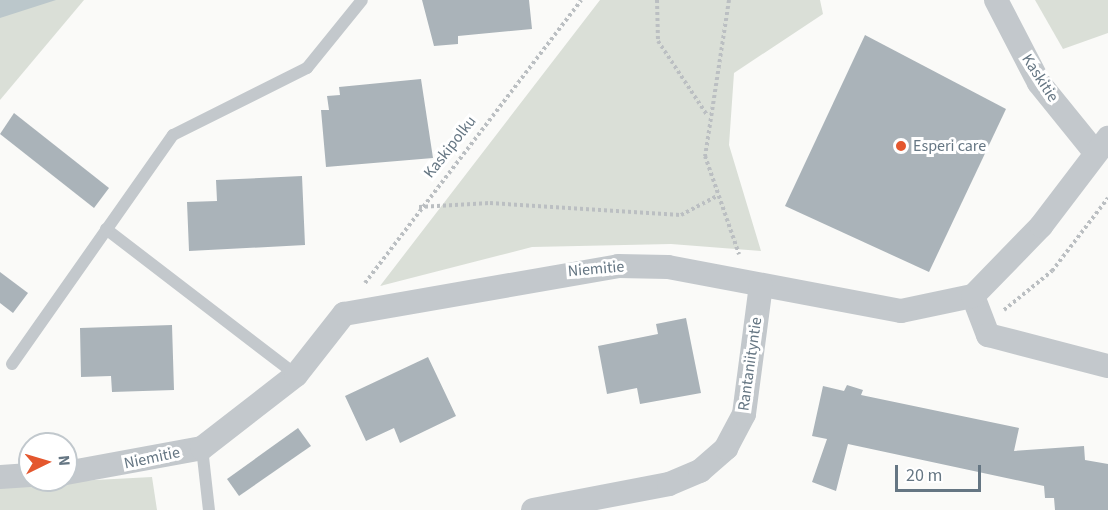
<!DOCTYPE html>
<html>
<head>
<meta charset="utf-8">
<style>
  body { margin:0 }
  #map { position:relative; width:1108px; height:510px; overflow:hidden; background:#fafaf8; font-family:"Source Sans 3",sans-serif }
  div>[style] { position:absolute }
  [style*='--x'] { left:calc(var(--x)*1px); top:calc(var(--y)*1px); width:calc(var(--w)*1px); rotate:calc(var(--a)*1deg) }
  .green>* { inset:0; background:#dadfd7 }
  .water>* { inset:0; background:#bbc7cb }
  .building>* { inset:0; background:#aab3b9 }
  .path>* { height:4px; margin-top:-2px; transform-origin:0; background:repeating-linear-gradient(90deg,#bbbfc2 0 3px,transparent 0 6px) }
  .service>* { height:12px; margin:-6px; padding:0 6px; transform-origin:6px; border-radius:6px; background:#c3c8cc }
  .minor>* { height:24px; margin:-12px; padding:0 12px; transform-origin:12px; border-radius:12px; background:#c3c8cc }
  .dots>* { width:16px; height:16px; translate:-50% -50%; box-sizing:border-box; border:3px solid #fff; border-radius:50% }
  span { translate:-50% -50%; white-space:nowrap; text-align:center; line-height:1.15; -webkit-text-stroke:6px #fff; paint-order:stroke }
  .street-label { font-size:16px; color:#657683 }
  .poi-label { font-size:16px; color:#657683 }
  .left { translate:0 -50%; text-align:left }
  .north { position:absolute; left:18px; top:432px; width:60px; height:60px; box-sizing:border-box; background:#fff; border:2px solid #c1c8cd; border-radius:50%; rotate:85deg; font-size:16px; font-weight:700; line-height:24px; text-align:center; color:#657683 }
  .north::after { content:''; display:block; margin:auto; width:21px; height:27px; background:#e4572e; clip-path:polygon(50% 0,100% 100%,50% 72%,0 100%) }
  .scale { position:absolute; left:895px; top:465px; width:86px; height:27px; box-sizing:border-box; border:3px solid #657683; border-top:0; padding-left:8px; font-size:18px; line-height:21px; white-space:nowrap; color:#657683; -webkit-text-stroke:4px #fff; paint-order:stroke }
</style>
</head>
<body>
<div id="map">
  <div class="green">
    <div style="clip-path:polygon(0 0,84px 0,0 100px)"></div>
    <div style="clip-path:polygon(600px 0,820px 0,823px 14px,734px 73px,729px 145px,761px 251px,671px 244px,532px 247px,380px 286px)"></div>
    <div style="clip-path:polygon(1035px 0,1108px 0,1108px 33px,1063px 49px)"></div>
    <div style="clip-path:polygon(152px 477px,157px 510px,0 510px,0 485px)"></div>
  </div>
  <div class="water">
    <div style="clip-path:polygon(0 0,56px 0,0 18px)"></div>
  </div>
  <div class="building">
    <div style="clip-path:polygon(422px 0,529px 0,532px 29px,458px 36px,458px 44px,434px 46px)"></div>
    <div style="clip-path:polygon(865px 35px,1006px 109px,929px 272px,785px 206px)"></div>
    <div style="clip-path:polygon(421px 79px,433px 158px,326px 167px,321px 110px,329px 110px,327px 96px,340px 95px,339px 87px)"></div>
    <div style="clip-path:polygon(14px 113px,109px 188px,94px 208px,0 134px)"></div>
    <div style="clip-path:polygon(302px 176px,305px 245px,189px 251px,187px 202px,217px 201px,216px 180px)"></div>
    <div style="clip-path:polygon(0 272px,28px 293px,13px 313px,0 303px)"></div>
    <div style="clip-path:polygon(686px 318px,701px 393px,640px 404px,637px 388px,607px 394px,598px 346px,658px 334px,656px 324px)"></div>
    <div style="clip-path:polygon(172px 325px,174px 390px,112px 392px,111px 376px,81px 377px,80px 328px)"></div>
    <div style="clip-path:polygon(428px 357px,456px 416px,400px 443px,394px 428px,366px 441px,345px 396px)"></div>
    <div style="clip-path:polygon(847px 385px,863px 390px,861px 395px,1019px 428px,1014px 451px,1084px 446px,1085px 460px,1108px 464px,1108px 510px,1055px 510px,1054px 498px,1045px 498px,1044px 486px,848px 444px,836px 491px,812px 482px,827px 439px,812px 436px,823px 386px,844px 391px)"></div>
    <div style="clip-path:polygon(298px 428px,311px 446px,239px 496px,227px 479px)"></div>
  </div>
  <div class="path">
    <div style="--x:657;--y:0;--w:41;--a:88.6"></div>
    <div style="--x:658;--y:41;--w:89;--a:56.5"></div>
    <div style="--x:729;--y:0;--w:158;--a:98.7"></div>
    <div style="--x:705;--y:156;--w:104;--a:70.9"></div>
    <div style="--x:419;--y:207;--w:71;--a:-3.2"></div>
    <div style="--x:490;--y:203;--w:191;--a:3.6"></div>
    <div style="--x:681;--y:215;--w:41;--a:-27.8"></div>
    <div style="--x:365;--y:283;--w:356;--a:-52.6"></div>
    <div style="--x:1004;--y:310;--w:62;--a:-39.1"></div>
    <div style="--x:1052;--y:271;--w:92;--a:-52.5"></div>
  </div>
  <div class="service">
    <div style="--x:106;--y:229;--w:240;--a:37.5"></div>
    <div style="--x:12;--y:364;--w:280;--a:-54.9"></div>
    <div style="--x:173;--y:135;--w:150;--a:-26.6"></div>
    <div style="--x:307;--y:68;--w:87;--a:-51"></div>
    <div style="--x:202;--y:448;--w:62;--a:83.6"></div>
  </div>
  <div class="minor">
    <div style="--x:996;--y:0;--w:93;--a:62.6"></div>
    <div style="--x:1039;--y:83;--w:87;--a:51"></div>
    <div style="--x:973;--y:296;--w:42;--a:69"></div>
    <div style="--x:988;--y:335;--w:124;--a:14.5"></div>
    <div style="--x:66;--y:473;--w:138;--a:-10.4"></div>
    <div style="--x:202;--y:448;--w:119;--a:-37.8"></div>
    <div style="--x:296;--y:375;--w:78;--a:-51.8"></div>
    <div style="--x:344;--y:314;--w:278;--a:-9.9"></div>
    <div style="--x:618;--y:266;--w:50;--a:1.1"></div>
    <div style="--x:668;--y:267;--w:237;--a:10.7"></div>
    <div style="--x:901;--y:311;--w:74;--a:-11.8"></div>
    <div style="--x:973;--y:296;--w:98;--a:-45.8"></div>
    <div style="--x:1041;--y:226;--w:111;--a:-52.7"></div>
    <div style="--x:0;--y:477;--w:30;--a:-4"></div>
    <div style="--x:533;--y:510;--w:138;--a:-10.8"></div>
    <div style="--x:669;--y:484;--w:34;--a:-23"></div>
    <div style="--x:700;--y:471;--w:35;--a:-41"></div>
    <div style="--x:726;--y:448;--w:38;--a:-62"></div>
    <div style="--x:744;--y:414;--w:130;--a:-82.5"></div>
  </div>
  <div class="dots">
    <div style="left:901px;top:146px;background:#e4572e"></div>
  </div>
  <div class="street-label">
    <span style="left:1040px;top:78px;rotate:57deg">Kaskitie</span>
    <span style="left:450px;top:147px;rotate:-52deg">Kaskipolku</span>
    <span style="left:596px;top:269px;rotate:-5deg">Niemitie</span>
    <span style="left:750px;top:364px;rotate:-82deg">Rantaniityntie</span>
    <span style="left:152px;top:458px;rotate:-12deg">Niemitie</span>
  </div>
  <div class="poi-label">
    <span class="left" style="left:913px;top:146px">Esperi care</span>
  </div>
  <div class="north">N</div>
  <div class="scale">20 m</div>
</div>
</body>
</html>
